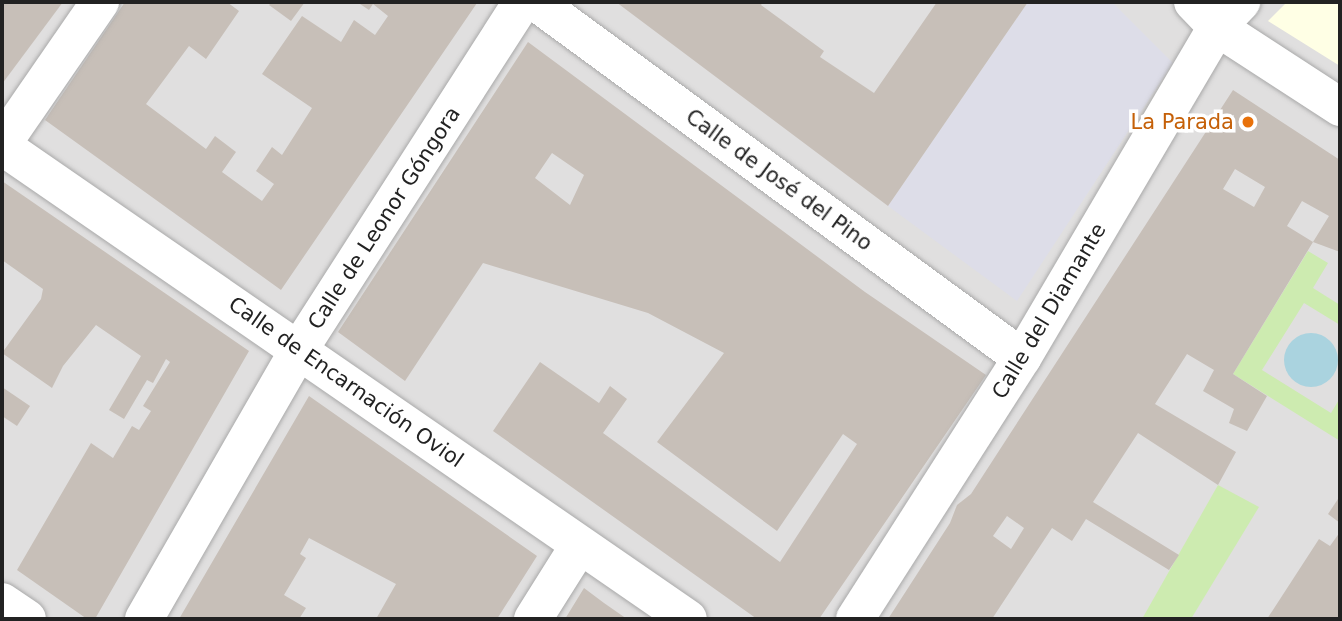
<!DOCTYPE html>
<html>
<head>
<meta charset="utf-8">
<style>
  body { margin:0 }
  #map { position:relative; width:1342px; height:621px; overflow:hidden; background:#f2efe9; font-family:"DejaVu Sans",sans-serif }
  div>[style] { position:absolute }
  [style*='--x'] { left:calc(var(--x)*1px); top:calc(var(--y)*1px); width:calc(var(--w)*1px); rotate:calc(var(--a)*1deg) }
  .residential>* { inset:0; background:#e0dfdf }
  .education>* { inset:0; background:#ffffe5 }
  .grass>* { inset:0; background:#cdebb0 }
  .plaza>* { inset:0; background:#dddde8 }
  .water>* { inset:0; background:#aad3df }
  .round { border-radius:50% }
  .building>* { inset:0; background:#c7bfb8 }
  .roads { filter:drop-shadow(0 0 2px #a9a9a9) drop-shadow(0 0 2px #a9a9a9) }
  .minor>* { height:38px; margin:-19px; padding:0 19px; transform-origin:19px; border-radius:19px; background:#fff }
  .dots>* { width:19px; height:19px; translate:-50% -50%; box-sizing:border-box; border:4px solid #fff; border-radius:50% }
  span { translate:-50% -50%; white-space:nowrap; text-align:center; line-height:1.15; -webkit-text-stroke:7px #fff; paint-order:stroke }
  .food-label { font-size:21px; color:#c56008 }
  .right { translate:-100% -50%; text-align:right }
  .street-label { font-size:21px; color:#222 }
  .frame { position:absolute; inset:0; border:4px solid #222; pointer-events:none }
</style>
</head>
<body>
<div id="map">
  <div class="residential">
    <div style="clip-path:polygon(2px 2px,1340px 2px,1340px 619px,2px 619px)"></div>
  </div>
  <div class="education">
    <div style="clip-path:polygon(1287px 2px,1340px 2px,1340px 66px,1268px 21px)"></div>
  </div>
  <div class="grass">
    <div style="clip-path:polygon(1308px 251px,1328px 263px,1313px 288px,1340px 305px,1340px 325px,1304px 303px,1262px 370px,1331px 413px,1340px 398px,1340px 441px,1233px 374px)"></div>
    <div style="clip-path:polygon(1218px 485px,1259px 507px,1191px 619px,1142px 619px)"></div>
  </div>
  <div class="plaza">
    <div style="clip-path:polygon(1028px 2px,1112px 2px,1173px 63px,1017px 301px,888px 206px)"></div>
  </div>
  <div class="water">
    <div class="round" style="left:1284px;top:333px;width:54px;height:54px"></div>
  </div>
  <div class="building">
    <div style="clip-path:polygon(2px 2px,63px 2px,2px 84px)"></div>
    <div style="clip-path:polygon(125px 2px,227px 2px,239px 11px,206px 59px,189px 46px,146px 104px,206px 149px,215px 136px,236px 152px,222px 172px,262px 201px,274px 184px,256px 171px,272px 147px,282px 155px,312px 108px,262px 74px,302px 16px,341px 42px,354px 20px,375px 35px,388px 16px,373px 4px,369px 10px,357px 2px,477px 3px,281px 290px,45px 120px)"></div>
    <div style="clip-path:polygon(272px 2px,305px 2px,291px 21px,269px 5px)"></div>
    <div style="clip-path:polygon(616px 2px,763px 2px,761px 5px,824px 51px,820px 57px,874px 93px,937px 2px,1028px 2px,888px 206px)"></div>
    <div style="clip-path:polygon(evenodd,528px 42px,865px 292px,986px 375px,819px 619px,757px 619px,493px 431px,540px 362px,599px 403px,610px 386px,627px 399px,603px 433px,780px 562px,857px 444px,843px 434px,777px 531px,657px 442px,724px 353px,648px 313px,483px 263px,405px 381px,338px 332px,528px 42px,552px 153px,584px 175px,570px 205px,535px 178px,552px 153px)"></div>
    <div style="clip-path:polygon(evenodd,1233px 90px,1340px 160px,1340px 252px,1313px 242px,1329px 216px,1302px 201px,1287px 226px,1313px 242px,1233px 374px,1267px 396px,1247px 431px,1229px 423px,1234px 409px,1203px 391px,1214px 370px,1187px 354px,1155px 404px,1236px 452px,1218px 485px,1138px 433px,1093px 502px,1179px 555px,1169px 570px,1086px 519px,1072px 541px,1052px 528px,992px 619px,888px 619px,950px 523px,957px 505px,971px 494px,1233px 90px,1235px 169px,1265px 187px,1254px 207px,1223px 189px,1235px 169px,1233px 90px,1007px 516px,1024px 528px,1011px 549px,993px 536px,1007px 516px)"></div>
    <div style="clip-path:polygon(2px 181px,249px 351px,95px 619px,87px 619px,17px 570px,91px 443px,113px 458px,132px 426px,139px 430px,151px 411px,143px 406px,170px 362px,166px 359px,153px 383px,147px 380px,124px 419px,109px 410px,141px 356px,96px 325px,63px 366px,52px 388px,2px 353px,41px 299px,43px 289px,2px 260px)"></div>
    <div style="clip-path:polygon(2px 387px,30px 406px,17px 426px,2px 416px)"></div>
    <div style="clip-path:polygon(309px 396px,537px 556px,497px 619px,376px 619px,396px 584px,309px 538px,300px 554px,306px 558px,284px 595px,306px 608px,299px 619px,179px 619px)"></div>
    <div style="clip-path:polygon(1340px 496px,1340px 523px,1328px 514px)"></div>
    <div style="clip-path:polygon(1340px 532px,1340px 619px,1267px 619px,1319px 539px,1330px 546px)"></div>
    <div style="clip-path:polygon(584px 588px,604px 603px,627px 619px,565px 619px)"></div>
  </div>
  <div class="roads">
    <div class="minor">
      <div style="--x:536;--y:2;--w:602;--a:36.22"></div>
      <div style="--x:1193;--y:2;--w:35;--a:46"></div>
      <div style="--x:1217;--y:27;--w:147;--a:33"></div>
      <div style="--x:2;--y:144;--w:173;--a:-55.4"></div>
      <div style="--x:2;--y:146;--w:833;--a:34.59"></div>
      <div style="--x:2;--y:602;--w:30;--a:34"></div>
      <div style="--x:144;--y:619;--w:313;--a:-60.1"></div>
      <div style="--x:300;--y:348;--w:411;--a:-57.3"></div>
      <div style="--x:533;--y:619;--w:86;--a:-57.8"></div>
      <div style="--x:855;--y:619;--w:310;--a:-57.4"></div>
      <div style="--x:1022;--y:358;--w:384;--a:-59.5"></div>
      <div style="--x:1217;--y:27;--w:35;--a:-46"></div>
    </div>
  </div>
  <div class="dots">
    <div style="left:1248px;top:122px;background:#e8710a"></div>
  </div>
  <div class="food-label">
    <span class="right" style="left:1234px;top:122px">La Parada</span>
  </div>
  <div class="street-label">
    <span style="left:779px;top:180px;rotate:36deg">Calle de José del Pino</span>
    <span style="left:384px;top:218px;rotate:-57deg">Calle de Leonor Góngora</span>
    <span style="left:1049px;top:311px;rotate:-59deg">Calle del Diamante</span>
    <span style="left:346px;top:382px;rotate:35deg">Calle de Encarnación Oviol</span>
  </div>
  <div class="frame"></div>
</div>
</body>
</html>
